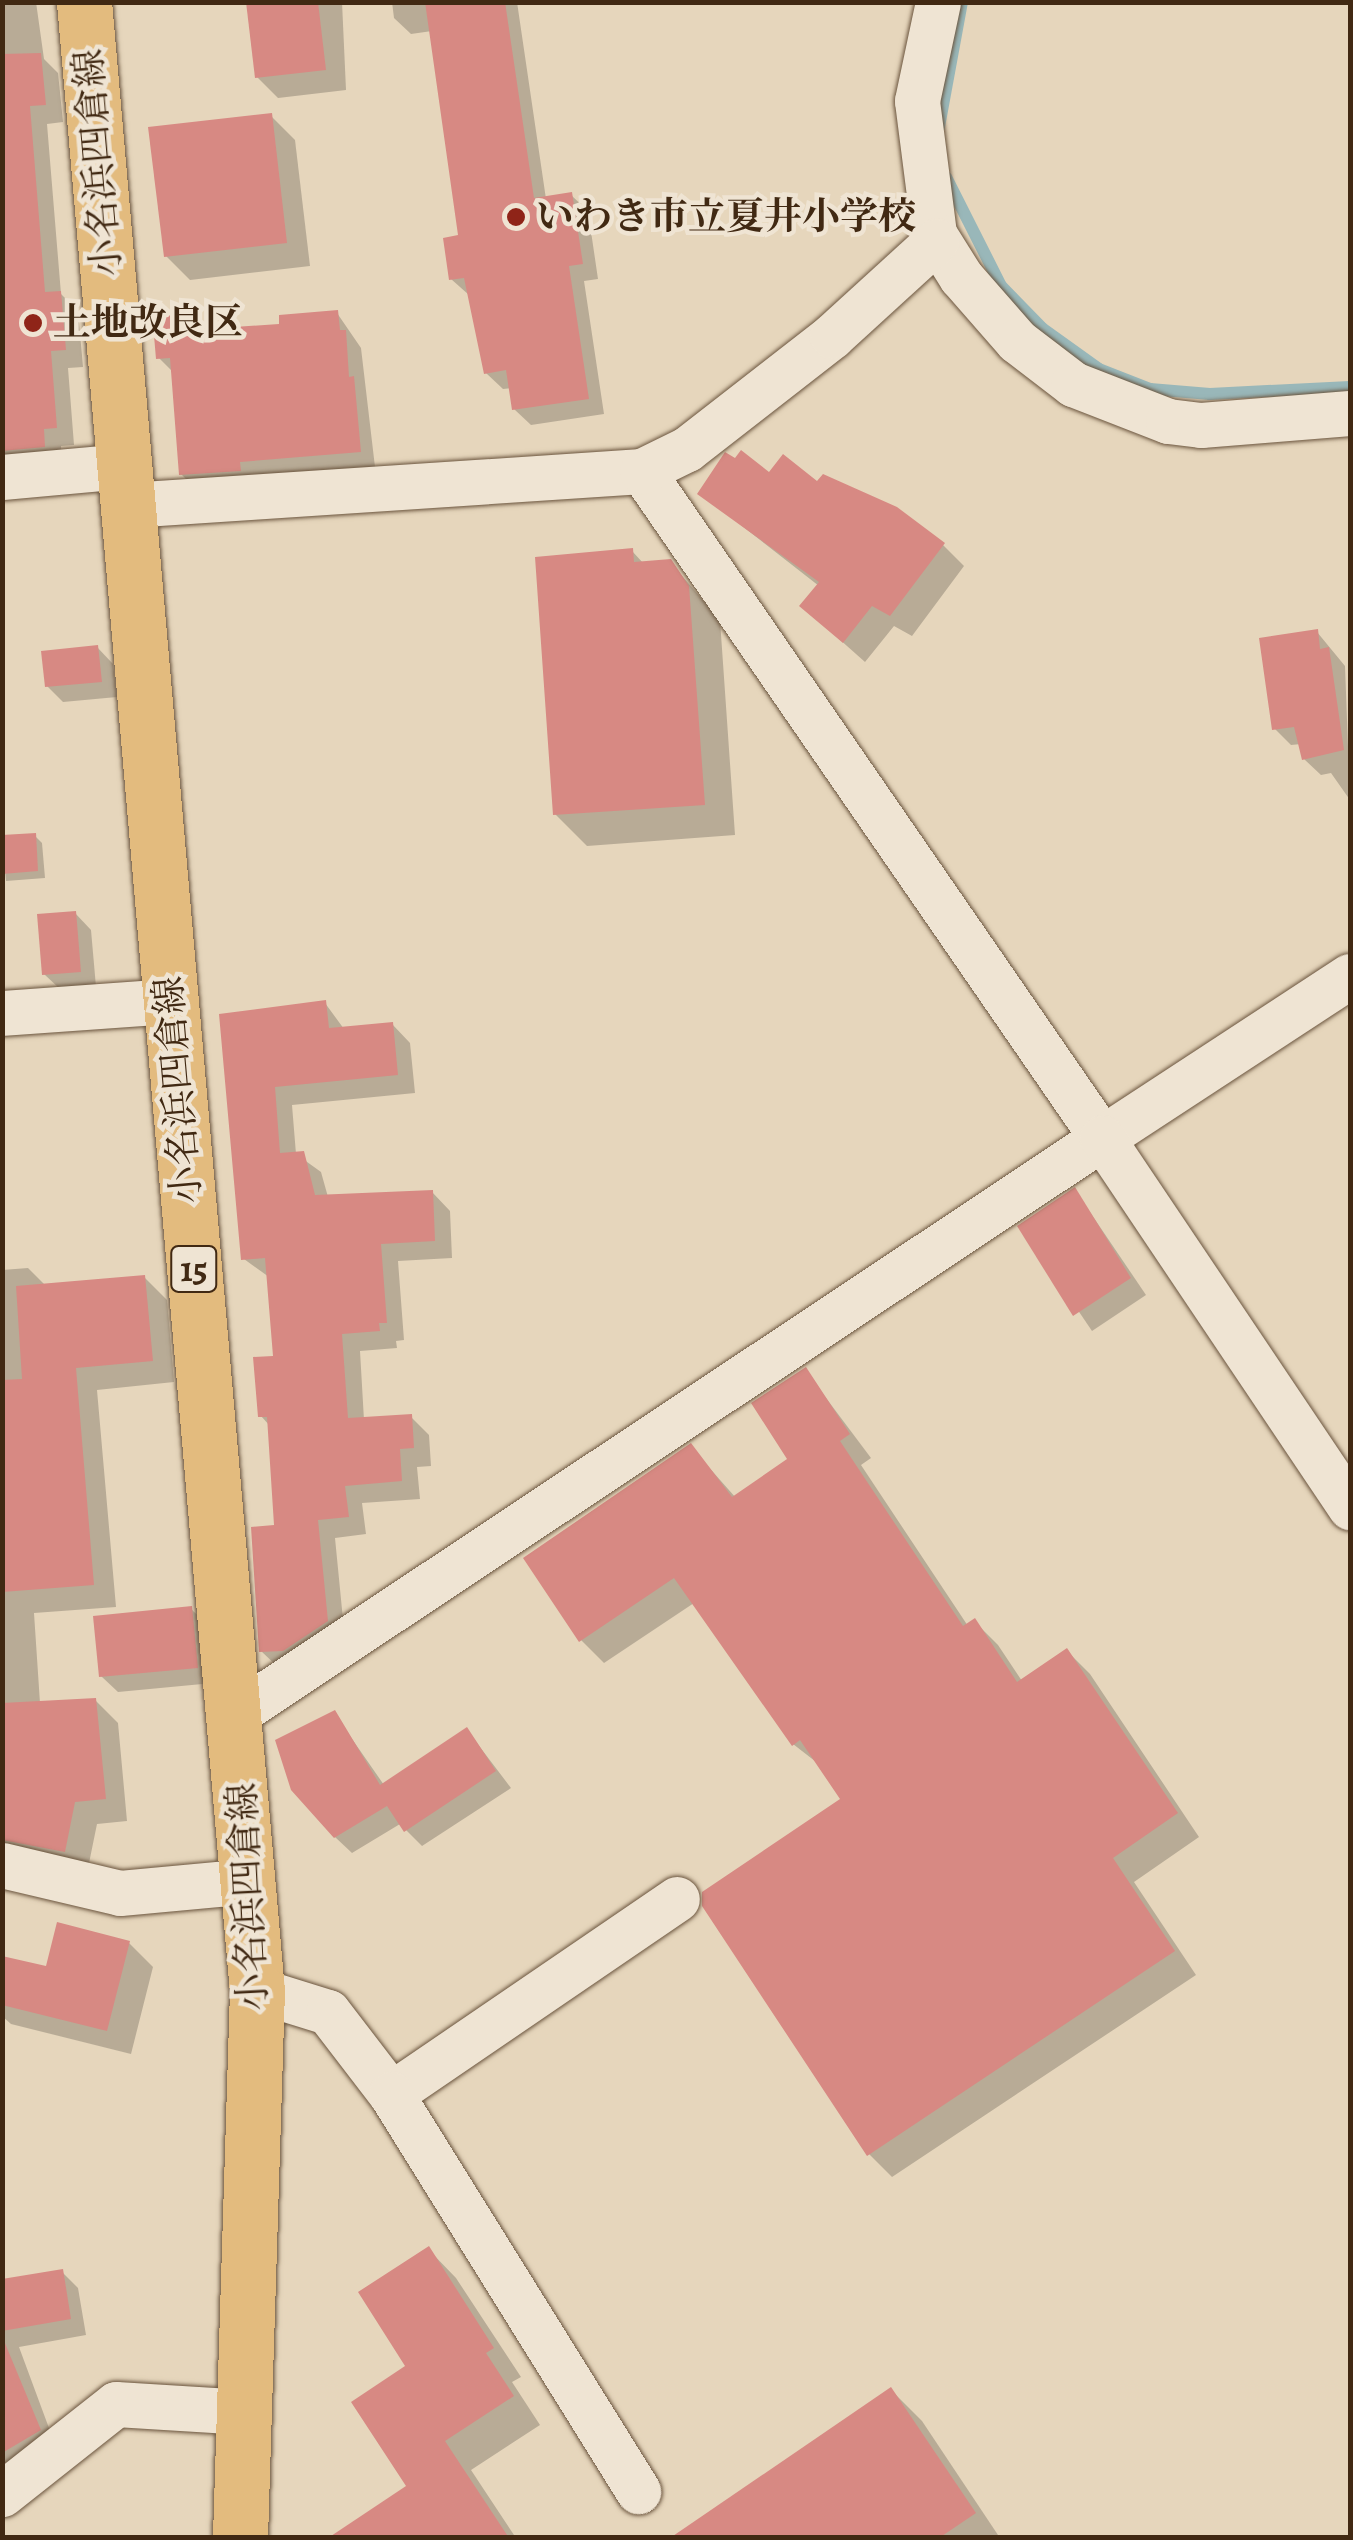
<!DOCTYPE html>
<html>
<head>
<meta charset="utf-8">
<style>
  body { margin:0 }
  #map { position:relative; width:1353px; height:2540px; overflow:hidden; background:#e6d6bc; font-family:Alegreya,"Noto Serif JP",serif }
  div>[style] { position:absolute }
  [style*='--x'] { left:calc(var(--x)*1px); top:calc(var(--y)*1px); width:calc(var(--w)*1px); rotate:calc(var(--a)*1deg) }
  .shadow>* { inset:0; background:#0003 }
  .stream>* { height:12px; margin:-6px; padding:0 6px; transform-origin:6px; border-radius:6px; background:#99b7b9 }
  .building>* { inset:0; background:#d78983 }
  .roads { filter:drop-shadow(0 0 2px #6a543d) drop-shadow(0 0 2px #6a543d) }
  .minor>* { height:45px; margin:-22.5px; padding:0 22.5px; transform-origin:22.5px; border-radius:22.5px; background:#efe4d3 }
  .major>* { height:55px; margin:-27.5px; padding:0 27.5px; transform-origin:27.5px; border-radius:27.5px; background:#e3bb7e }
  .dots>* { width:28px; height:28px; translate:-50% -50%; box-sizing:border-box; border:5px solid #efe4d3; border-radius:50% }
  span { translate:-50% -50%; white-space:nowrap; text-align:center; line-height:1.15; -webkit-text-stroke:9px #efe4d3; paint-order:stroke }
  .shield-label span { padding:2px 8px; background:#efe4d3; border:2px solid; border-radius:8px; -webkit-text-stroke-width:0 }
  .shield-label { font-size:35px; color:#412913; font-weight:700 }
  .street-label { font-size:38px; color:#412913 }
  .poi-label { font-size:38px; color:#412913; font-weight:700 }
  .left { translate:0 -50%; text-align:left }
  .frame { position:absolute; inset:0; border:5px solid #412913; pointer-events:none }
</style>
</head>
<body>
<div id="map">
  <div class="shadow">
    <div style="clip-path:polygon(2px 2px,36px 2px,44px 59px,58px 73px,63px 122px,47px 124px,61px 294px,78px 311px,83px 367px,68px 368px,74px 445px,61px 446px,62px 464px,2px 477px)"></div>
    <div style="clip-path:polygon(248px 2px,342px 2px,346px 90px,278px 98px,257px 77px)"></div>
    <div style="clip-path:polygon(392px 2px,517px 2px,546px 199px,571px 195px,588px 211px,598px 279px,584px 281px,604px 414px,531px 425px,514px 409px,511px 388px,503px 389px,486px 373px,469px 295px,451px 279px,461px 237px,432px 31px,411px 34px,394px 18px)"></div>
    <div style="clip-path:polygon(271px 116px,295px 140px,310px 266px,190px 280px,166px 256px)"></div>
    <div style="clip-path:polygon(187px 311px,203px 332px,282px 327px,337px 313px,361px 348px,375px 467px,197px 490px,181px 474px,174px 373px,159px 358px)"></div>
    <div style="clip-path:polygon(769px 476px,817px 484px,943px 545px,964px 566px,912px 636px,894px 626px,865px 662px,802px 606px,819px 586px,701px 494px)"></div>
    <div style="clip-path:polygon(632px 551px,644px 564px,670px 562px,720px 620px,735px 835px,587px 846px,555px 814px)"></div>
    <div style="clip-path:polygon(1317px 632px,1345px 666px,1350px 800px,1331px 773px,1321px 775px,1304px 759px,1301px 744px,1291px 745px,1275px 729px)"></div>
    <div style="clip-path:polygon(97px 647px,113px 664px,117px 697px,63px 702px,47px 686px)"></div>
    <div style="clip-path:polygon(35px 836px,42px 843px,45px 878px,6px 881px,2px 838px)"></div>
    <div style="clip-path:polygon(75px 913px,91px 930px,96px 987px,61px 990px,44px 974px)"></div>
    <div style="clip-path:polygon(325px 1003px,344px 1029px,392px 1024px,410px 1043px,415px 1093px,292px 1105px,296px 1154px,321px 1172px,328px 1197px,432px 1192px,450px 1211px,452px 1258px,398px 1261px,404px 1340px,396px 1341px,397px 1348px,360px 1351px,364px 1420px,411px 1417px,429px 1435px,431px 1466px,417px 1467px,420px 1499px,362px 1503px,366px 1534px,335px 1538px,345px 1640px,280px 1669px,261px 1651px,277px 1527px,270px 1426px,261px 1416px,276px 1358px,269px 1277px,244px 1259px,222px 1016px)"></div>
    <div style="clip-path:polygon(1075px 1190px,1146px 1295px,1092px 1331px,1021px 1226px)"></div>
    <div style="clip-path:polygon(28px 1268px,46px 1286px,144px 1277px,167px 1300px,174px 1382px,97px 1390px,116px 1607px,34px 1613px,40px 1703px,95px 1700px,118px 1723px,127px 1821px,97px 1824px,87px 1873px,2px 1847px,2px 1270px)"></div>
    <div style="clip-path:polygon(805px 1370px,871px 1458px,861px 1465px,968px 1626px,975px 1622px,998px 1645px,1022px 1681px,1067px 1651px,1090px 1674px,1199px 1837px,1134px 1882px,1196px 1975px,892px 2177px,869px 2154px,843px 1799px,820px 1765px,793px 1744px,694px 1603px,604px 1663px,581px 1640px,690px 1446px,736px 1498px,791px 1460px)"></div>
    <div style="clip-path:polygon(191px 1609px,208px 1625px,213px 1683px,118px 1692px,101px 1676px)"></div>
    <div style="clip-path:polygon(334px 1713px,384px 1785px,467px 1730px,511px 1788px,422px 1846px,400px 1824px,352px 1853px,335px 1837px)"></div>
    <div style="clip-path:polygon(129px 1943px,153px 1967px,131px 2054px,11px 2024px,2px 2016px,2px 1958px,47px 1969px)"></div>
    <div style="clip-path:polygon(428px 2249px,456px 2278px,521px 2377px,512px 2382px,540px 2425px,471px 2470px,516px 2538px,333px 2538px,409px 2487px,408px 2367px)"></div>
    <div style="clip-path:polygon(62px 2272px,78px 2288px,86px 2335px,19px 2347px,56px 2447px,2px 2475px,2px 2281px)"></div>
    <div style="clip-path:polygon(891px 2390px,922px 2421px,1000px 2538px,683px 2538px)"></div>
  </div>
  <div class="stream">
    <div style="--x:939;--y:127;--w:127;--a:-79.6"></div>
    <div style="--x:946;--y:177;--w:122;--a:63.2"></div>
    <div style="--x:1001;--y:286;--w:59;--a:45.7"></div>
    <div style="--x:1042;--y:328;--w:70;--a:35.7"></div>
    <div style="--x:1099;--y:369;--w:55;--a:21.4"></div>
    <div style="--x:1150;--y:389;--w:60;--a:4.8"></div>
    <div style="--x:1210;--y:394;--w:140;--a:-2.9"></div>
  </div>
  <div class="building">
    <div style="clip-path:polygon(246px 2px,318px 2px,326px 70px,255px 78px)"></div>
    <div style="clip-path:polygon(425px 2px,505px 2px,534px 198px,572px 192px,583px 264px,569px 266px,589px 399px,512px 410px,506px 370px,484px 374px,464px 278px,449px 280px,443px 238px,458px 235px)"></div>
    <div style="clip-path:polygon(41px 53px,46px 105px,30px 106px,45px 292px,61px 291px,66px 350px,51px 351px,57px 428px,44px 429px,45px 447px,2px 451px,2px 54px)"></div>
    <div style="clip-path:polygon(272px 113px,287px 243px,164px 257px,148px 127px)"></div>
    <div style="clip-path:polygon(188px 309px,190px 330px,279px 324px,279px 315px,338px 310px,340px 330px,346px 330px,349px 377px,354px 376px,361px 452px,240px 462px,241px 471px,179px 475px,170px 358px,156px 359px,152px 312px)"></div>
    <div style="clip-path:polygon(741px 450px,769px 472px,783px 454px,817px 481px,823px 474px,897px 507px,945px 543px,890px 616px,872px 606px,843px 643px,799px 606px,819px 582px,697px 494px,725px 452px,735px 458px)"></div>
    <div style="clip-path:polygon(633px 548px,634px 562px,671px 559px,689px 586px,705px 805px,553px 815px,535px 557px)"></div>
    <div style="clip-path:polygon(1318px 629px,1320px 649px,1329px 647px,1344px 750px,1302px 760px,1294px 727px,1272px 730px,1259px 638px)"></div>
    <div style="clip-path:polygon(98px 645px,102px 682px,45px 687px,41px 651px)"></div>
    <div style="clip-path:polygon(36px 833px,38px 871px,2px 874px,2px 835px)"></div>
    <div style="clip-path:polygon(76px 911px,81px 972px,42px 975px,37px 914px)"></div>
    <div style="clip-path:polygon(326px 1000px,329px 1028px,393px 1022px,398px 1075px,275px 1087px,280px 1153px,304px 1151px,315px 1195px,433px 1190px,435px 1241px,381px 1244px,387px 1323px,379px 1323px,380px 1331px,342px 1334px,348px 1418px,412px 1414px,414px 1448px,400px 1449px,402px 1481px,345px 1486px,349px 1517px,318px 1520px,328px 1621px,283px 1651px,259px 1652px,251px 1527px,274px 1525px,267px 1417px,258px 1417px,253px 1357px,273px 1356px,265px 1258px,241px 1260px,219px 1014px)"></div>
    <div style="clip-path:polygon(1075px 1187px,1131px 1278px,1073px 1316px,1017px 1226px)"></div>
    <div style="clip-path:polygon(145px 1275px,153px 1361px,76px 1368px,94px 1585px,2px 1592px,2px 1380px,22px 1379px,16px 1286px)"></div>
    <div style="clip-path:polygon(806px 1367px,850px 1434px,840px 1441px,963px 1626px,975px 1618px,1017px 1682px,1067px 1648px,1178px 1813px,1113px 1858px,1175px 1951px,867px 2156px,702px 1906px,702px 1892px,840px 1799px,800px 1740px,792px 1746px,674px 1578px,579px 1642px,523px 1558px,691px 1443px,732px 1497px,787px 1459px,751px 1403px)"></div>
    <div style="clip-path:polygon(192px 1606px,198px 1668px,99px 1677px,93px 1616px)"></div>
    <div style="clip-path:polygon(96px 1698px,106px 1799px,75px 1802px,65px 1852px,2px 1840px,2px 1703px)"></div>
    <div style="clip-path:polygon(335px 1710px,380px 1785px,467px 1727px,496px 1771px,404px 1832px,387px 1806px,334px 1838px,291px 1790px,275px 1740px)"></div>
    <div style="clip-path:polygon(57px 1922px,130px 1941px,107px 2031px,2px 2005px,2px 1956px,46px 1966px)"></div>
    <div style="clip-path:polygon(429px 2246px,494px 2348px,486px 2353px,514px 2396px,445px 2441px,509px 2538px,328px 2538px,406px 2486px,351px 2402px,405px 2366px,358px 2292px)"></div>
    <div style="clip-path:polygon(63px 2269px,71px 2319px,2px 2331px,2px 2279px)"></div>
    <div style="clip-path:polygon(2px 2336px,41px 2430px,2px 2453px)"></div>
    <div style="clip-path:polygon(891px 2387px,976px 2513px,939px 2538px,670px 2538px)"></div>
  </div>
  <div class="roads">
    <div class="minor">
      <div style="--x:938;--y:2;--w:101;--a:102"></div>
      <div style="--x:917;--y:101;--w:134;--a:82.7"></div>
      <div style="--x:934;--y:234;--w:51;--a:57.9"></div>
      <div style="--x:961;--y:277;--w:85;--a:48.8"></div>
      <div style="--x:1017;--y:341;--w:71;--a:37.5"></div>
      <div style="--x:1073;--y:384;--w:102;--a:21.3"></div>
      <div style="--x:1168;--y:421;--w:33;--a:7"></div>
      <div style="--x:1201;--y:425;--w:149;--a:-4.6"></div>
      <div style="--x:642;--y:471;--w:810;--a:55.41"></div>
      <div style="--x:1102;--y:1138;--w:296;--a:-33.2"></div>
      <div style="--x:2;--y:477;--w:121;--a:-5.2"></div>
      <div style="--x:128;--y:505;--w:515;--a:-3.78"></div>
      <div style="--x:642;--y:471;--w:50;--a:-26.1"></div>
      <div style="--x:687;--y:449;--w:184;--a:-37.9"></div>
      <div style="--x:832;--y:336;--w:141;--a:-42.4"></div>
      <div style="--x:2;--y:1013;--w:167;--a:-4.1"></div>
      <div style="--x:237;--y:1713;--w:1039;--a:-33.61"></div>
      <div style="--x:1102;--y:1138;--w:445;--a:56.1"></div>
      <div style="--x:2;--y:1865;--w:121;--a:13.3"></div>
      <div style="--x:120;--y:1893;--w:130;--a:-5.3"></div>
      <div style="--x:257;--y:1990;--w:74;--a:17.2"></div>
      <div style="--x:328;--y:2012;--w:103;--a:52.5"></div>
      <div style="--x:391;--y:2094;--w:346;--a:-34.3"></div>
      <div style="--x:391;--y:2094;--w:468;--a:58.1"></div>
      <div style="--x:2;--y:2494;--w:145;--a:-38.3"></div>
      <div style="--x:116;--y:2404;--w:130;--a:3.5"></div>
    </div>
    <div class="major">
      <div style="--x:84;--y:2;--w:1996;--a:85.03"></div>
      <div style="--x:257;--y:1990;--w:548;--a:91.78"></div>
    </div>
  </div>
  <div class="dots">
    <div style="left:516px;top:217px;background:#8f2418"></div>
    <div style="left:33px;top:323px;background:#8f2418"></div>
  </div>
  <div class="shield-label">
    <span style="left:194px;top:1269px">15</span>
  </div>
  <div class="street-label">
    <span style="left:98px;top:163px;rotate:-95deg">小名浜四倉線</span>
    <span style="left:178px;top:1090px;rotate:-95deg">小名浜四倉線</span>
    <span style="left:248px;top:1897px;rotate:-93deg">小名浜四倉線</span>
  </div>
  <div class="poi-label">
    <span class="left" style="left:536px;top:217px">いわき市立夏井小学校</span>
    <span class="left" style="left:53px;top:323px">土地改良区</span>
  </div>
  <div class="frame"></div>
</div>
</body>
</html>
